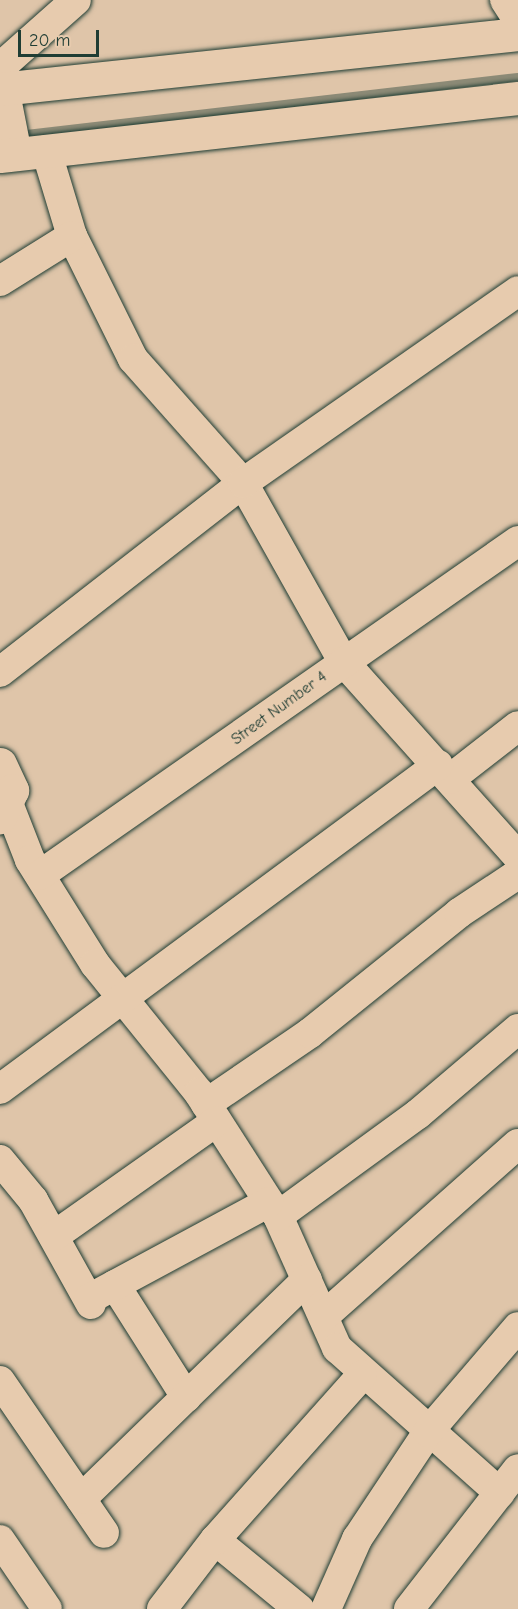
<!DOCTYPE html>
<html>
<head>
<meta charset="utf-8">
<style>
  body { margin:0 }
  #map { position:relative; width:518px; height:1609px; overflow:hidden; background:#dfc5a9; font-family:"Comic Neue",sans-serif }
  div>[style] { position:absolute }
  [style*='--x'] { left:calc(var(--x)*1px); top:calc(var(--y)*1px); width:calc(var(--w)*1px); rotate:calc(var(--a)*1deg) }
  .stream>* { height:8px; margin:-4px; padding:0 4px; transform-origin:4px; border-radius:4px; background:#8d8b77 }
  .roads { filter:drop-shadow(0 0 2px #1f3d34) drop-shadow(0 0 2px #1f3d34) }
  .street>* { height:30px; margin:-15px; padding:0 15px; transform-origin:15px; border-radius:15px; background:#e7cbae }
  .secondary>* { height:33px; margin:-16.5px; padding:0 16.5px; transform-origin:16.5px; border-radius:16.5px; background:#e7cbae }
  span { translate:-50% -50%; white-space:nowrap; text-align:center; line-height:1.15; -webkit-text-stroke:4.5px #e7cbae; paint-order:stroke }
  .street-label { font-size:16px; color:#1f3d34 }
  .scale { position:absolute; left:18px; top:30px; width:81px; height:27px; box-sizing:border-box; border:3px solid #1f3d34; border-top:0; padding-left:8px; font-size:18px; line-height:21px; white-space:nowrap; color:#1f3d34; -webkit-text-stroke:4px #e7cbae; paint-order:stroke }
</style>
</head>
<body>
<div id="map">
  <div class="stream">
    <div style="--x:18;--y:135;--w:503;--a:-6.62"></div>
  </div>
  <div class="roads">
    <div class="street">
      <div style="--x:505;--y:0;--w:24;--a:57"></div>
      <div style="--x:46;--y:150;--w:90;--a:73.2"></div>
      <div style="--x:72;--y:236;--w:137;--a:63.6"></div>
      <div style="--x:133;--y:359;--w:166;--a:48.4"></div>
      <div style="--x:243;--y:483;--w:204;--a:60.7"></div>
      <div style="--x:343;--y:661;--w:263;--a:48.2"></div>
      <div style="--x:17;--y:154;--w:67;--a:-101.1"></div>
      <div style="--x:4;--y:88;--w:24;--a:-90"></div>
      <div style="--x:4;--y:64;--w:96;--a:-41.6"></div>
      <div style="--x:0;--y:281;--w:85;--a:-32"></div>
      <div style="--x:0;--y:672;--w:308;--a:-37.9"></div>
      <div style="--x:243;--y:483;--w:335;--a:-34.9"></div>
      <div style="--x:450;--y:779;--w:86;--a:-37.9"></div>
      <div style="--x:9;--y:806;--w:58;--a:68.7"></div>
      <div style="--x:30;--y:860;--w:123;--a:58"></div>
      <div style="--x:95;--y:964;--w:166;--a:51.1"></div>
      <div style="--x:199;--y:1093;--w:146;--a:57.3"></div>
      <div style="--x:278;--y:1216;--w:145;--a:65.9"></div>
      <div style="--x:337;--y:1348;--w:218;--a:41.7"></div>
      <div style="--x:40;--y:875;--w:583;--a:-34.94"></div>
      <div style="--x:0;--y:1089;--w:545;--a:-36.49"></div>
      <div style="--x:206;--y:1104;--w:126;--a:-34.3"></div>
      <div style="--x:310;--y:1033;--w:191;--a:-38.8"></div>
      <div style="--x:459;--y:913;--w:71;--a:-33.5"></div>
      <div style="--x:0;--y:1160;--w:52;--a:50.5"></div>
      <div style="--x:33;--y:1200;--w:119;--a:60.9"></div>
      <div style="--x:278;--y:1216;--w:173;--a:-36.1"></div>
      <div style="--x:418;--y:1114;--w:131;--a:-40.4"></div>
      <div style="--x:54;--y:1236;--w:199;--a:-35.2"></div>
      <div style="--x:115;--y:1285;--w:133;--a:57.6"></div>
      <div style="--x:89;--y:1299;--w:204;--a:-28.3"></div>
      <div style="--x:324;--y:1316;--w:259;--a:-41.6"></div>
      <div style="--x:0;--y:1381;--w:184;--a:55.6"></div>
      <div style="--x:81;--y:1499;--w:315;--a:-44.2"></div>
      <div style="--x:0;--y:1540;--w:83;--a:55.7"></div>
      <div style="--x:215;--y:1540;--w:109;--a:39.4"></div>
      <div style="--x:162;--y:1609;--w:87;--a:-52.5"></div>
      <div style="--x:215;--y:1540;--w:221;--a:-48.3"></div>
      <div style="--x:326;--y:1609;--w:77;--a:-66.1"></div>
      <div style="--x:357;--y:1539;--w:128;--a:-56.4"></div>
      <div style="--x:428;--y:1432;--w:138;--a:-49.4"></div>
      <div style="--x:409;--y:1609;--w:177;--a:-52.1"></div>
    </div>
    <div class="secondary">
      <div style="--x:0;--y:89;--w:521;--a:-6.06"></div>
      <div style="--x:0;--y:156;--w:521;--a:-6.39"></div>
      <div style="--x:0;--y:764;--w:29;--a:65"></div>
      <div style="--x:12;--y:790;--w:30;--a:114"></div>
    </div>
  </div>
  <div class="street-label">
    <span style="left:279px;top:708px;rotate:-36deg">Street Number 4</span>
  </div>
  <div class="scale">20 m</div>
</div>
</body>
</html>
